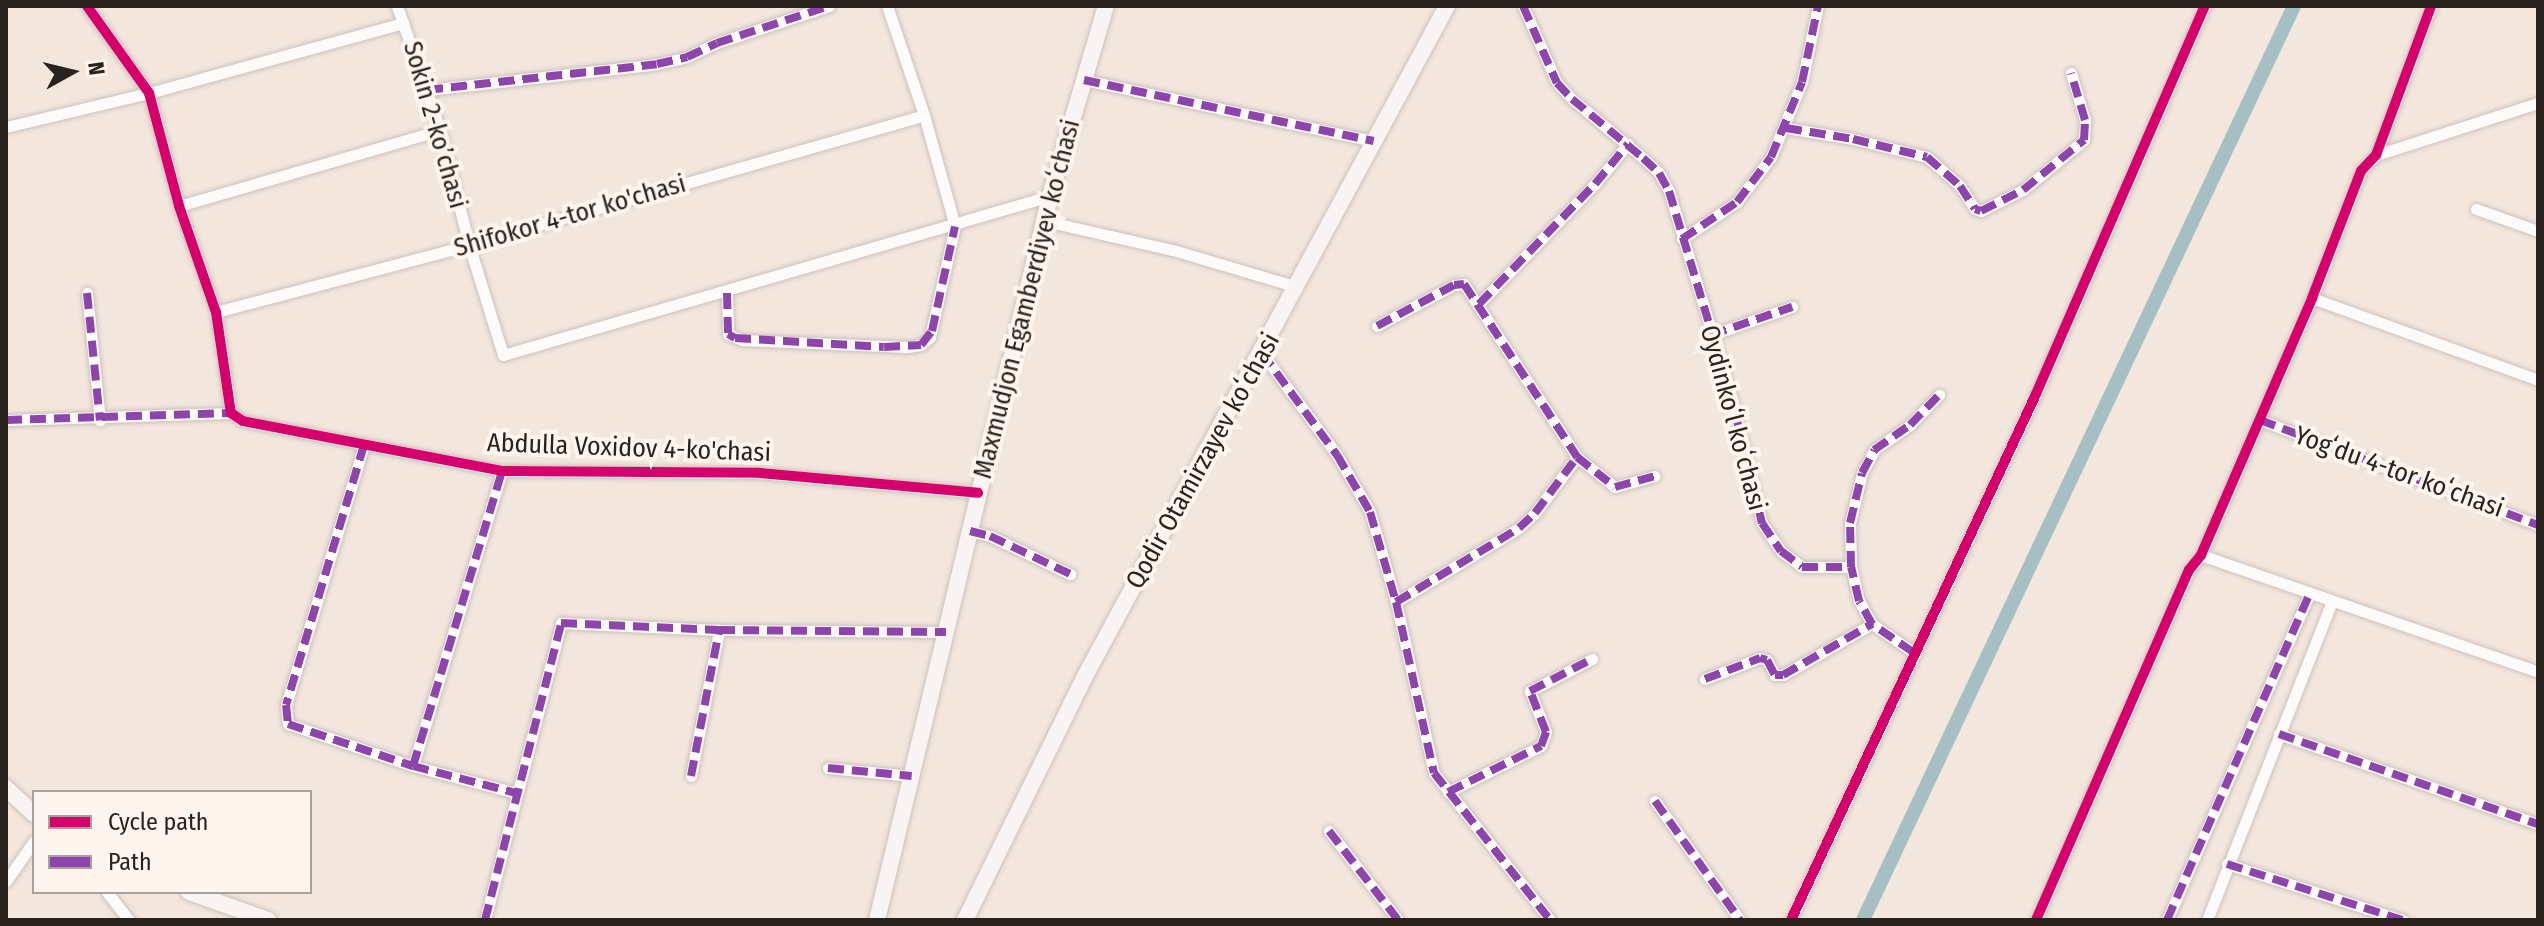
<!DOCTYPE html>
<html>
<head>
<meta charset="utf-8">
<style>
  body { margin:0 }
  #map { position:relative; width:2544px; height:926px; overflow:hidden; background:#f3e6dd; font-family:"Fira Sans Condensed",sans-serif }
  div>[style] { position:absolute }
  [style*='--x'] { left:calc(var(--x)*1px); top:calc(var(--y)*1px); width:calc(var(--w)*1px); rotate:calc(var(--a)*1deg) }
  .canal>* { height:14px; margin:-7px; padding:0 7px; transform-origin:7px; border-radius:7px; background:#a6bfc3 }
  .roads { filter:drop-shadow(0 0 2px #ccc2bb) drop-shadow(0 0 2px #ccc2bb) }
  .street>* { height:11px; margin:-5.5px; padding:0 5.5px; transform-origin:5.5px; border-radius:5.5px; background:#fdfbfa }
  .secondary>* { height:16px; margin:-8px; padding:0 8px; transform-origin:8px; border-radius:8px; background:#f9f4f2 }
  .quiet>* { height:8px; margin-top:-4px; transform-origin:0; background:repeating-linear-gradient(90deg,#8e44ad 0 16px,transparent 0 24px) }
  .cycleway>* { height:10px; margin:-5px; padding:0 5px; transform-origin:5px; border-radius:5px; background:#d6006c }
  span { translate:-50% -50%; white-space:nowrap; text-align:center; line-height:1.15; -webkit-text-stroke:8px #fef5ef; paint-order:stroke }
  .street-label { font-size:26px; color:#2a221c }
  .frame { position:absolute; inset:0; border:8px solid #2a221c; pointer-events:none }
  .legend { position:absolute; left:32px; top:790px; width:280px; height:104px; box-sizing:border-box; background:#fef5ef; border:2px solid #a9a19b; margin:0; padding:10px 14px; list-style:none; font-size:24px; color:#2a221c }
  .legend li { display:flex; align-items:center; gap:16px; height:40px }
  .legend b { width:40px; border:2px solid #a9a19b }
  .north { position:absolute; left:32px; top:32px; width:80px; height:80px; -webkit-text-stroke:6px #fef5ef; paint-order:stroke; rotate:82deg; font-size:22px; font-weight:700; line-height:32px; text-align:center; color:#2a221c }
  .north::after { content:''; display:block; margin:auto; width:28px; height:36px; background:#2a221c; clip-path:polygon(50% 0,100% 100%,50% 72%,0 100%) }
</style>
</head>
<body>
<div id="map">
  <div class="canal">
    <div style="--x:1863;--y:920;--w:1011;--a:-64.75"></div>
  </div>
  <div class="roads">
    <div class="street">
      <div style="--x:87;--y:6;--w:107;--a:54.5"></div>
      <div style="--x:149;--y:93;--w:117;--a:75.1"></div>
      <div style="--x:179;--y:206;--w:112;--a:70.8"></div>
      <div style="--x:216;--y:312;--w:102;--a:81.6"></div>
      <div style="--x:231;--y:413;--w:14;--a:34"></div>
      <div style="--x:243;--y:421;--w:264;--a:10.9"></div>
      <div style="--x:502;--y:471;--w:258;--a:0.4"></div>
      <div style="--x:760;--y:473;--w:219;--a:5.2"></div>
      <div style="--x:397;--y:6;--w:131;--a:70.9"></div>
      <div style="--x:440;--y:130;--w:119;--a:75.8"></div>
      <div style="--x:469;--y:245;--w:115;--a:72.8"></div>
      <div style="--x:503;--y:355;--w:570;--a:-16.21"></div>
      <div style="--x:1523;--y:6;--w:84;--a:66.2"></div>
      <div style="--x:1557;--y:83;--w:22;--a:47"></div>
      <div style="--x:1572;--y:99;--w:92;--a:39.7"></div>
      <div style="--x:1643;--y:158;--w:22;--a:43"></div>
      <div style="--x:1659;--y:173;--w:21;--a:61"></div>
      <div style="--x:1669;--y:191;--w:214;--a:73.2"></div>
      <div style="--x:1731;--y:396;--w:131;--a:76.3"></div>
      <div style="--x:1762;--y:523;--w:34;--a:56"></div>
      <div style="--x:1781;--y:551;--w:26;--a:37"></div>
      <div style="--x:1802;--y:567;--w:49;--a:0"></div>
      <div style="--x:1084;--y:80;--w:296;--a:11.9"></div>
      <div style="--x:427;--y:90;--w:231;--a:-6.4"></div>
      <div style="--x:657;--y:64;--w:31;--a:-13"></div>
      <div style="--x:687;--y:57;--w:33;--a:-25"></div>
      <div style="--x:717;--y:43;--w:118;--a:-18.3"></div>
      <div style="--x:6;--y:127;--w:147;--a:-13.4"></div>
      <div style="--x:149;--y:93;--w:264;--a:-15.4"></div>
      <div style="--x:1786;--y:128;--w:68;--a:9.3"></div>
      <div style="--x:1853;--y:139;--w:76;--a:13.7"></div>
      <div style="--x:1927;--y:157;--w:44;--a:41.3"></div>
      <div style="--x:1960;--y:186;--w:27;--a:57"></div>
      <div style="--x:1975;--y:209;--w:6;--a:18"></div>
      <div style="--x:1981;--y:211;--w:47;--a:-26.6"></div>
      <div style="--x:2023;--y:190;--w:79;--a:-39.3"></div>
      <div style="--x:2084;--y:140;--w:20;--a:-87"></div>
      <div style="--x:2085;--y:120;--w:49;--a:-106.6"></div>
      <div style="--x:2376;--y:155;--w:170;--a:-17.8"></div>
      <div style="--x:179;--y:206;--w:272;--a:-16.2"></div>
      <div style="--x:2476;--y:209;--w:66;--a:19.5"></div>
      <div style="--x:1045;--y:221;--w:131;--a:12.8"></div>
      <div style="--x:1173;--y:250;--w:129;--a:16.6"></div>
      <div style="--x:1682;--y:239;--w:66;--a:-33.9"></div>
      <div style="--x:1737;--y:202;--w:56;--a:-52.9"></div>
      <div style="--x:1771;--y:157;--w:81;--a:-67.5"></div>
      <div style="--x:1802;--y:82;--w:78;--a:-78.1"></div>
      <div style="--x:87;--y:293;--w:128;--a:84.2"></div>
      <div style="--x:727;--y:293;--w:41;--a:88.6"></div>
      <div style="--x:728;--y:334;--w:15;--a:23"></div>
      <div style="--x:742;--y:340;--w:165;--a:2.4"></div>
      <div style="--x:907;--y:347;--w:14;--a:-8"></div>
      <div style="--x:921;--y:345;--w:12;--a:-42"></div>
      <div style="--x:930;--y:337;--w:114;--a:-77.3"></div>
      <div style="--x:955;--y:226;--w:115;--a:-105.6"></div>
      <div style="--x:924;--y:115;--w:115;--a:-108.7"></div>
      <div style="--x:2312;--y:298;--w:240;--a:19.9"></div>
      <div style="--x:1479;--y:304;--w:167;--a:-46"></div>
      <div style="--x:1595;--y:184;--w:52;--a:-50.5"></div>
      <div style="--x:216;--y:312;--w:262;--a:-14.8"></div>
      <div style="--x:469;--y:245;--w:473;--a:-15.9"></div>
      <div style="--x:1377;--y:326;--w:87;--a:-28"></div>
      <div style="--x:1454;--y:285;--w:10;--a:-6"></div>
      <div style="--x:1464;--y:284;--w:207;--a:56.8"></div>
      <div style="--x:1577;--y:457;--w:48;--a:38.3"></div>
      <div style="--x:1615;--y:487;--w:41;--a:-15.4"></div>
      <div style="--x:1711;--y:335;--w:86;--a:-19.1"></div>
      <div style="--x:1262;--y:353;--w:127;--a:53.7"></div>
      <div style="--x:1337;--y:455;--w:66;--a:59.9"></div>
      <div style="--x:1370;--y:512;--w:94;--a:73.9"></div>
      <div style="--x:1396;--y:602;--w:175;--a:77.5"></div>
      <div style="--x:1434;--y:773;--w:187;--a:51.7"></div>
      <div style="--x:6;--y:420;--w:225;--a:-1.8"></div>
      <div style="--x:2260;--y:420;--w:297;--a:20.7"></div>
      <div style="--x:364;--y:445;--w:271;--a:106.7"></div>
      <div style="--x:286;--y:705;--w:19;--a:84"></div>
      <div style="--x:288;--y:724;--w:132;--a:18.6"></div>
      <div style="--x:413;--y:766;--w:106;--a:14.7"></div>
      <div style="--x:970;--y:531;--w:21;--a:14"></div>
      <div style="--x:990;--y:536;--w:89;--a:25.4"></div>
      <div style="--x:2201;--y:555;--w:357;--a:19.1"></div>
      <div style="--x:1396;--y:602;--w:144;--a:-31"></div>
      <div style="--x:1519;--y:528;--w:22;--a:-43"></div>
      <div style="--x:1535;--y:513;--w:70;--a:-53.1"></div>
      <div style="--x:1913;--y:652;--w:50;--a:-145.7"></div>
      <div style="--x:1872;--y:624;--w:26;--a:-119"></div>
      <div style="--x:1859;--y:601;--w:35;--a:-103"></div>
      <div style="--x:1851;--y:567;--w:44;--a:-91.3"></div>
      <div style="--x:1850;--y:523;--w:51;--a:-76.5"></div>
      <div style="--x:1862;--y:473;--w:26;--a:-62"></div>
      <div style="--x:1874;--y:450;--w:44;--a:-34.8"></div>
      <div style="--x:1910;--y:425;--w:42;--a:-46"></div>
      <div style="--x:1705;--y:679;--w:59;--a:-20.9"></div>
      <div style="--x:1760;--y:658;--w:7;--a:16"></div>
      <div style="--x:1767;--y:660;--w:17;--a:62"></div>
      <div style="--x:1775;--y:675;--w:8;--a:0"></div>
      <div style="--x:1783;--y:675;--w:103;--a:-29.8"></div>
      <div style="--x:2279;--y:734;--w:274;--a:19.2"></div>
      <div style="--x:413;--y:766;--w:308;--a:-73.2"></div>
      <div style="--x:828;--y:768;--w:84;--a:5.4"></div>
      <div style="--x:691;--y:776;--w:149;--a:-79.1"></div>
      <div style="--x:1448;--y:792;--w:104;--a:-26.3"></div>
      <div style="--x:1541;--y:746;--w:15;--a:-70"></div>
      <div style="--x:1546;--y:732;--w:44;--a:-111.3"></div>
      <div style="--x:1530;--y:691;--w:70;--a:-27.3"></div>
      <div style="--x:1655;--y:801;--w:146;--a:54.5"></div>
      <div style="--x:1329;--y:831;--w:113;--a:52.2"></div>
      <div style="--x:2227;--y:864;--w:185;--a:17.7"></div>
      <div style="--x:6;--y:881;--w:49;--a:-55"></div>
      <div style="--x:107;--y:892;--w:36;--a:52"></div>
      <div style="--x:485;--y:920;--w:307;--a:-75.6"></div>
      <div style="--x:561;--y:623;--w:158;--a:2.5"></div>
      <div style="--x:719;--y:630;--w:227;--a:0.5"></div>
      <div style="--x:1791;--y:920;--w:580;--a:-65.02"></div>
      <div style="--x:2036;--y:394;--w:423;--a:-66.5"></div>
      <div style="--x:2036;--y:920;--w:382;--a:-66.4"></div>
      <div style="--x:2189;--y:570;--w:19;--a:-51"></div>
      <div style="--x:2201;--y:555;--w:280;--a:-66.6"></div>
      <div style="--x:2312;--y:298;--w:136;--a:-68.9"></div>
      <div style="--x:2361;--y:171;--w:22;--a:-47"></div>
      <div style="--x:2376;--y:155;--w:159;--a:-69.7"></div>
      <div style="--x:2167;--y:920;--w:357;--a:-66.4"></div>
      <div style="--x:2207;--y:920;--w:343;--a:-68.6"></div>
    </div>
    <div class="secondary">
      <div style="--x:6;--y:788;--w:38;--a:43"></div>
      <div style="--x:189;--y:892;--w:84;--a:19.5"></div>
      <div style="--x:877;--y:920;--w:744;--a:-76.56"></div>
      <div style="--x:1050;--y:196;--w:198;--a:-73.6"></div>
      <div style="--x:965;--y:920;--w:270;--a:-63.8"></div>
      <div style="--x:1084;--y:678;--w:764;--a:-61.62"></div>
    </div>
  </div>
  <div class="quiet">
    <div style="--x:1523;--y:6;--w:84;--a:66.2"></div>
    <div style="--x:1557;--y:83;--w:22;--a:47"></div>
    <div style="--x:1572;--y:99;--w:92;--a:39.7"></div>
    <div style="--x:1643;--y:158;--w:22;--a:43"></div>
    <div style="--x:1659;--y:173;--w:21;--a:61"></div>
    <div style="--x:1669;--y:191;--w:214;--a:73.2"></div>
    <div style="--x:1731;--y:396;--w:131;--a:76.3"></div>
    <div style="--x:1762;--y:523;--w:34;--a:56"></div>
    <div style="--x:1781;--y:551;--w:26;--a:37"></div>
    <div style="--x:1802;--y:567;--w:49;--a:0"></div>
    <div style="--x:1084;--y:80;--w:296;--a:11.9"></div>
    <div style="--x:427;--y:90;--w:231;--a:-6.4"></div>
    <div style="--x:657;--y:64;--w:31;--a:-13"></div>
    <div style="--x:687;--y:57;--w:33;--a:-25"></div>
    <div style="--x:717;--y:43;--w:118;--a:-18.3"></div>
    <div style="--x:1786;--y:128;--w:68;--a:9.3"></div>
    <div style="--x:1853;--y:139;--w:76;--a:13.7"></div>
    <div style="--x:1927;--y:157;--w:44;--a:41.3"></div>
    <div style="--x:1960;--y:186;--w:27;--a:57"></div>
    <div style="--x:1975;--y:209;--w:6;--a:18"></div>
    <div style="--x:1981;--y:211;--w:47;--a:-26.6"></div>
    <div style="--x:2023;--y:190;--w:79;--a:-39.3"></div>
    <div style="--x:2084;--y:140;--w:20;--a:-87"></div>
    <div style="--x:2085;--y:120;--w:49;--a:-106.6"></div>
    <div style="--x:1682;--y:239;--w:66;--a:-33.9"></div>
    <div style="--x:1737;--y:202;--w:56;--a:-52.9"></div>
    <div style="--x:1771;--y:157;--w:81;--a:-67.5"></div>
    <div style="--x:1802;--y:82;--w:78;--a:-78.1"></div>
    <div style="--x:87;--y:293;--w:128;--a:84.2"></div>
    <div style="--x:727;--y:293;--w:41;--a:88.6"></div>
    <div style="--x:728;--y:334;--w:8;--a:30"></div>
    <div style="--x:735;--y:338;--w:149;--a:3.5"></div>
    <div style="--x:884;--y:347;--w:37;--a:-3"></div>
    <div style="--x:921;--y:345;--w:18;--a:-52"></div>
    <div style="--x:932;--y:331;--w:107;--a:-77.6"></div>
    <div style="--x:1479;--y:304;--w:167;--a:-46"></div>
    <div style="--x:1595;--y:184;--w:52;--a:-50.5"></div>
    <div style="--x:1377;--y:326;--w:87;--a:-28"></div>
    <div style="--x:1454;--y:285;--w:10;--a:-6"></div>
    <div style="--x:1464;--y:284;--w:207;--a:56.8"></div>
    <div style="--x:1577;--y:457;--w:48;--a:38.3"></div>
    <div style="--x:1615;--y:487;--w:41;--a:-15.4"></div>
    <div style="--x:1711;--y:335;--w:86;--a:-19.1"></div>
    <div style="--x:1262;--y:353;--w:127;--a:53.7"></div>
    <div style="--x:1337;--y:455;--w:66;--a:59.9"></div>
    <div style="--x:1370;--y:512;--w:94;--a:73.9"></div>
    <div style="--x:1396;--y:602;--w:175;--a:77.5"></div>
    <div style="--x:1434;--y:773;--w:187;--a:51.7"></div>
    <div style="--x:6;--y:420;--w:225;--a:-1.8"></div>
    <div style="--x:2260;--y:420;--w:297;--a:20.7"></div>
    <div style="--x:364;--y:445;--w:271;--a:106.7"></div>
    <div style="--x:286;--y:705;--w:19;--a:84"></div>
    <div style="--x:288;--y:724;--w:132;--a:18.6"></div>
    <div style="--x:413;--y:766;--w:106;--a:14.7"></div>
    <div style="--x:970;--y:531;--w:21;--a:14"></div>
    <div style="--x:990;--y:536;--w:89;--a:25.4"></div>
    <div style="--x:1396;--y:602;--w:144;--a:-31"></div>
    <div style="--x:1519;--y:528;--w:22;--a:-43"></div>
    <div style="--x:1535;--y:513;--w:70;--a:-53.1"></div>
    <div style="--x:1913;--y:652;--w:50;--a:-145.7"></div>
    <div style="--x:1872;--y:624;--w:26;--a:-119"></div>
    <div style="--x:1859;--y:601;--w:35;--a:-103"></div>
    <div style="--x:1851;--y:567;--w:44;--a:-91.3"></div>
    <div style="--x:1850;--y:523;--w:51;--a:-76.5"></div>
    <div style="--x:1862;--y:473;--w:26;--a:-62"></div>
    <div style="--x:1874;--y:450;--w:44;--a:-34.8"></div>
    <div style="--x:1910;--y:425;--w:42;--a:-46"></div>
    <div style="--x:1705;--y:679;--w:59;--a:-20.9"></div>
    <div style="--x:1760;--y:658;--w:7;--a:16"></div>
    <div style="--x:1767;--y:660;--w:17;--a:62"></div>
    <div style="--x:1775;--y:675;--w:8;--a:0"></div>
    <div style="--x:1783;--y:675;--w:103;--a:-29.8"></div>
    <div style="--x:2279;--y:734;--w:274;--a:19.2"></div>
    <div style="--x:413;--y:766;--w:308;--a:-73.2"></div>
    <div style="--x:828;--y:768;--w:84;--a:5.4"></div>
    <div style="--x:691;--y:776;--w:149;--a:-79.1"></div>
    <div style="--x:1448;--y:792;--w:104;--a:-26.3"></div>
    <div style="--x:1541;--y:746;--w:15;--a:-70"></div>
    <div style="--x:1546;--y:732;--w:44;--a:-111.3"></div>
    <div style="--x:1530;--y:691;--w:70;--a:-27.3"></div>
    <div style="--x:1655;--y:801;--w:146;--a:54.5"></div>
    <div style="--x:1329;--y:831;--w:113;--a:52.2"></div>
    <div style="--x:2227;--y:864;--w:185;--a:17.7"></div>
    <div style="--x:485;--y:920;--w:307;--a:-75.6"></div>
    <div style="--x:561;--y:623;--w:158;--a:2.5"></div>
    <div style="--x:719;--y:630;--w:227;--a:0.5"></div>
    <div style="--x:2167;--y:920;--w:357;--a:-66.4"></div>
  </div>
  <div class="cycleway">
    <div style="--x:87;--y:6;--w:107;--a:54.5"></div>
    <div style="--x:149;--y:93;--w:117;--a:75.1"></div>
    <div style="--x:179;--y:206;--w:112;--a:70.8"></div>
    <div style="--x:216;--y:312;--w:102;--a:81.6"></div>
    <div style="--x:231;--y:413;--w:14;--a:34"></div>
    <div style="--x:243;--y:421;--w:264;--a:10.9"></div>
    <div style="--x:502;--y:471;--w:258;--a:0.4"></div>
    <div style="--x:760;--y:473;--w:219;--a:5.2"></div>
    <div style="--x:1791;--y:920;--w:580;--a:-65.02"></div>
    <div style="--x:2036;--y:394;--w:423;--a:-66.5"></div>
    <div style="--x:2036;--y:920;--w:382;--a:-66.4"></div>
    <div style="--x:2189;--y:570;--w:19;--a:-51"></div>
    <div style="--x:2201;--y:555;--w:280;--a:-66.6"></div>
    <div style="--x:2312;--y:298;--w:136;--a:-68.9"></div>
    <div style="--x:2361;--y:171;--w:22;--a:-47"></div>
    <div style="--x:2376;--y:155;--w:159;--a:-69.7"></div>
  </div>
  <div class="street-label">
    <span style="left:435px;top:125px;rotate:74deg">Sokin 2-koʼchasi</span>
    <span style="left:570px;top:216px;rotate:-16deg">Shifokor 4-tor ko'chasi</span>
    <span style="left:1027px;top:299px;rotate:-76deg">Maxmudjon Egamberdiyev koʻchasi</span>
    <span style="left:1733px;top:418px;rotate:75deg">Oydinkoʻl koʻchasi</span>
    <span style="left:629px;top:448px;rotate:2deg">Abdulla Voxidov 4-ko'chasi</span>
    <span style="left:1203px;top:461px;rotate:-61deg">Qodir Otamirzayev koʻchasi</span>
    <span style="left:2399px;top:472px;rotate:20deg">Yogʻdu 4-tor koʻchasi</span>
  </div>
  <div class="frame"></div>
  <ul class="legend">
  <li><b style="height:10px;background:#d6006c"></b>Cycle path</li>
  <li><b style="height:10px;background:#8e44ad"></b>Path</li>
  </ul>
  <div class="north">N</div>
</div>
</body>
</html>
